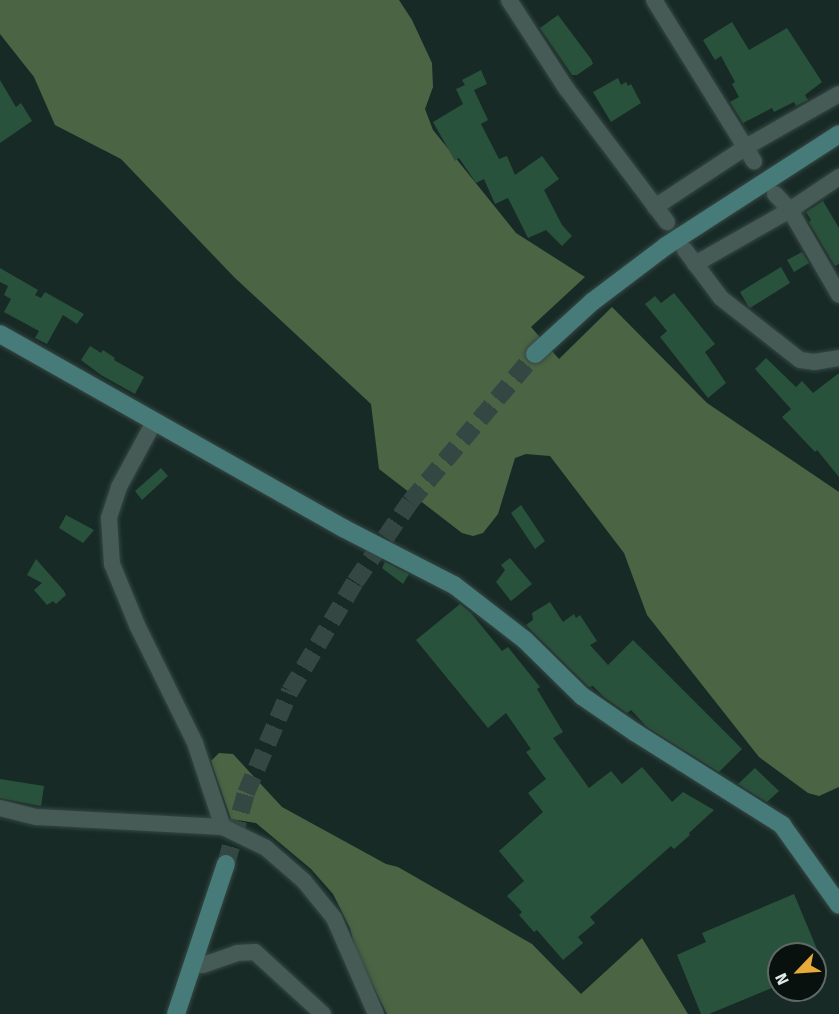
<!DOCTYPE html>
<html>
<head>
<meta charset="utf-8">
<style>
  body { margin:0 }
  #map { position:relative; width:839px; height:1014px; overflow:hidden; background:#172a26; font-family:"Fira Sans",sans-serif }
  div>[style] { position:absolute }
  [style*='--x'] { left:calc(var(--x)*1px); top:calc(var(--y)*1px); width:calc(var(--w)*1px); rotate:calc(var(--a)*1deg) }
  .forest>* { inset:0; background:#4b6544 }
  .building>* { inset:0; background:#29523c }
  .secondary-tunnel>* { height:18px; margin-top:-9px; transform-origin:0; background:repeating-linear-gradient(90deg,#354743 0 18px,transparent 0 27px) }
  .roads { filter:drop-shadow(0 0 2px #374743) drop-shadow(0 0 2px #374743) }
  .street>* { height:16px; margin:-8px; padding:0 8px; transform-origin:8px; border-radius:8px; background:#465b56 }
  .secondary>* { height:18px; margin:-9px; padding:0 9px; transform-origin:9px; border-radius:9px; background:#467b79 }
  span { translate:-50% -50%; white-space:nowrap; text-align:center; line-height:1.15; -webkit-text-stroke:5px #09110f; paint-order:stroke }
  .north { position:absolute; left:767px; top:942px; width:60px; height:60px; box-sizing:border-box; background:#09110f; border:2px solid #5f6966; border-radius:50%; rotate:245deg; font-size:16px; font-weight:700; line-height:24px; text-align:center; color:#e0ece9 }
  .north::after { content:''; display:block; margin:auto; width:21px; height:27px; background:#e8ab37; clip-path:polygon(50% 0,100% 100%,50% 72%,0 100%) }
</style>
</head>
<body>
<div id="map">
  <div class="forest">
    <div style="clip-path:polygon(0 0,399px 0,412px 20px,432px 63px,433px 87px,425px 109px,433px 130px,516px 233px,585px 277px,531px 327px,559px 359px,612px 307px,707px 403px,839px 492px,839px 787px,819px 796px,808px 793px,759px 757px,647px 615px,624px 553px,550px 456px,526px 454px,515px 458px,498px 514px,483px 533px,473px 536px,462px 533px,379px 469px,371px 404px,234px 277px,121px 159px,55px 125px,34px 77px,0 34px)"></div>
    <div style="clip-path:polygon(219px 753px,233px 754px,282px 807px,386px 864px,398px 867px,532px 944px,581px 994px,642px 938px,688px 1014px,387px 1014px,356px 952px,350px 928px,333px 894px,311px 869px,256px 823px,231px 819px,211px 761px)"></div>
  </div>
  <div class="building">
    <div style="clip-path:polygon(558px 15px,591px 59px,593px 64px,577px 75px,572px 75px,540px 28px)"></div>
    <div style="clip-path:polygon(732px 22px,749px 50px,787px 28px,822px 82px,805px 95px,808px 100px,796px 106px,794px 102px,774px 112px,772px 108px,743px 123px,730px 102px,739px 97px,732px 84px,735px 82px,721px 56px,715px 60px,703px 40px)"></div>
    <div style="clip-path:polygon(481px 70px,487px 84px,474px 90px,488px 120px,481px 124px,499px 159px,507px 156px,515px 175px,542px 156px,559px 179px,544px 190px,562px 225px,572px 236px,562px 246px,546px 230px,528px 238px,508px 198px,495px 204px,484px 179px,476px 183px,459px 158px,455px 161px,433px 122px,463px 104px,456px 89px,465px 85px,462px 80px)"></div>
    <div style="clip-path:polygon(618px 78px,621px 85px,626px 82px,628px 86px,631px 84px,641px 103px,611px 122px,593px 92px)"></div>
    <div style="clip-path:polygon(0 80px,16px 107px,21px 103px,32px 121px,0 143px)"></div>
    <div style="clip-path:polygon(823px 201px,839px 228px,839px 264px,835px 266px,809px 222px,811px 220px,806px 212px)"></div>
    <div style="clip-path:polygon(802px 252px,809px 263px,794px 272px,787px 260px)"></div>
    <div style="clip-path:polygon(781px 267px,790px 283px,750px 308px,748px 306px,740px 292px)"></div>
    <div style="clip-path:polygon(0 268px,38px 290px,35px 295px,41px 298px,45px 292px,84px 314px,77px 324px,63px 315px,47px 344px,35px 338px,39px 331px,4px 312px,11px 299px,4px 295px,8px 286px,0 282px)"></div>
    <div style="clip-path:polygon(674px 293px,715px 344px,705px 352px,726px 383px,708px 398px,660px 337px,667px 331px,645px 304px,655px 296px,661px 303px)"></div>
    <div style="clip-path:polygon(90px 346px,101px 353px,103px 350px,115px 358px,114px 360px,144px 377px,135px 394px,101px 375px,81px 360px)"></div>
    <div style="clip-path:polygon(766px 358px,796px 387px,802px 381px,813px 393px,839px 373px,839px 477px,817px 450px,815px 452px,782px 417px,791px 409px,755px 369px)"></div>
    <div style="clip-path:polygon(161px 468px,168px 476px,142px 500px,135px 491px)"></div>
    <div style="clip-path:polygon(521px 505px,545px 541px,535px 549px,511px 513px)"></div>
    <div style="clip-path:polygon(66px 515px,94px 530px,83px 543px,59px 528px)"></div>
    <div style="clip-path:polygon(510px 558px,532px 584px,511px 601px,496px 582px,505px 570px,501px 565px)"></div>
    <div style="clip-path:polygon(36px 559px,64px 591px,66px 595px,56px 604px,53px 601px,47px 605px,34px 590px,42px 583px,27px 575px)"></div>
    <div style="clip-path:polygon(385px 562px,409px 574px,403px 584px,382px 568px)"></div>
    <div style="clip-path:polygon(550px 602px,563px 622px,574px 614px,576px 618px,580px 615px,597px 641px,590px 645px,608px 665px,633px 640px,742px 749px,719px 772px,647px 727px,631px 710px,627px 713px,604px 697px,593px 686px,589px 687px,526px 625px,533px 620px,532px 613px)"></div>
    <div style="clip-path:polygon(460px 604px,471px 613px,502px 651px,508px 647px,540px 687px,537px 689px,563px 732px,553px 738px,589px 788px,611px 771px,622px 784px,642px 767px,672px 802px,683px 792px,714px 810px,689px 833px,690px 835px,674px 849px,671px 846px,590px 917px,595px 923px,578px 937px,583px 943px,563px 960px,537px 930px,534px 932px,519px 915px,522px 912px,507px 896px,524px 881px,499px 851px,543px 812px,528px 793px,546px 779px,526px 752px,531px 749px,506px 713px,488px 728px,416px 640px)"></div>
    <div style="clip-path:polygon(755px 768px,779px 791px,767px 802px,738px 784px)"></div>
    <div style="clip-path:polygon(0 779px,44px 786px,41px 806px,0 798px)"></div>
    <div style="clip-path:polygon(794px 894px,819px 954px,779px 954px,779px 985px,709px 1014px,701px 1014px,677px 955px,706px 942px,702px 933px)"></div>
  </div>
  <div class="secondary-tunnel">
    <div style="--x:226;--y:864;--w:74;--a:-74.3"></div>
    <div style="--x:246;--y:793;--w:111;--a:-66.7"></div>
    <div style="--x:290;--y:691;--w:127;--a:-59.2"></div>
    <div style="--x:355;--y:582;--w:97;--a:-55.5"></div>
    <div style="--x:410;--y:502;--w:194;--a:-49.8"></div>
  </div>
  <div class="roads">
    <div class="street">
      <div style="--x:509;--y:0;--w:105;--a:57.1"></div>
      <div style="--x:566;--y:88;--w:168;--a:53"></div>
      <div style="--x:654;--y:0;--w:190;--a:58.2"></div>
      <div style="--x:775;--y:194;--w:22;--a:47"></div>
      <div style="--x:790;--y:210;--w:98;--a:60"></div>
      <div style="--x:655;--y:207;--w:109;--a:-33.4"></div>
      <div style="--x:746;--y:147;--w:107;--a:-29.7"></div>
      <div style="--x:685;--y:250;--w:60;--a:53.1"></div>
      <div style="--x:721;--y:298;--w:100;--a:38.1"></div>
      <div style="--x:800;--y:360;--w:14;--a:8"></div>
      <div style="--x:814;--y:362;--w:25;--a:-9"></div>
      <div style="--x:695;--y:264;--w:109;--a:-29.6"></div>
      <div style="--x:790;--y:210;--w:59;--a:-34"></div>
      <div style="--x:154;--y:422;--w:74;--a:118.3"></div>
      <div style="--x:119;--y:487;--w:33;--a:108"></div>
      <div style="--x:109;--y:518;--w:46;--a:86.3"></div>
      <div style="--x:112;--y:564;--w:66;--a:67.7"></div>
      <div style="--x:137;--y:625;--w:131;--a:63.8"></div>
      <div style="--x:195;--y:743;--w:89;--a:71.6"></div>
      <div style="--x:0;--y:808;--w:38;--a:14"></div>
      <div style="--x:37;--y:817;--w:186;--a:3.1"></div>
      <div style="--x:223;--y:827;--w:48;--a:26"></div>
      <div style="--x:266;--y:848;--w:50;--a:41"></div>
      <div style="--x:304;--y:881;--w:48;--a:51"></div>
      <div style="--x:334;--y:918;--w:105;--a:66.4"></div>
      <div style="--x:194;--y:960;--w:10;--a:29"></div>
      <div style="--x:203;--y:965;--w:36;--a:-19"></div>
      <div style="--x:237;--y:953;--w:18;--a:-3"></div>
      <div style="--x:255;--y:952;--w:92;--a:42.4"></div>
    </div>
    <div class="secondary">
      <div style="--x:0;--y:334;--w:394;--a:29.5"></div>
      <div style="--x:343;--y:528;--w:125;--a:27.2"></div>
      <div style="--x:454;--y:585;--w:90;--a:37.8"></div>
      <div style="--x:525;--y:640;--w:80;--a:44.5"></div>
      <div style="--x:582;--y:696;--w:65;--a:34.4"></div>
      <div style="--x:636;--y:733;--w:173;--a:32.2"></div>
      <div style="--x:782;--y:825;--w:98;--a:54.5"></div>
      <div style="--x:535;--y:354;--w:77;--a:-42.4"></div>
      <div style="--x:592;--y:302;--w:93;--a:-37.1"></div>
      <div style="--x:666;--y:246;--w:206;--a:-32.9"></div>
      <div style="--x:176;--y:1014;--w:158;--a:-71.6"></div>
    </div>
  </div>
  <div class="north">N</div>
</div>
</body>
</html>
